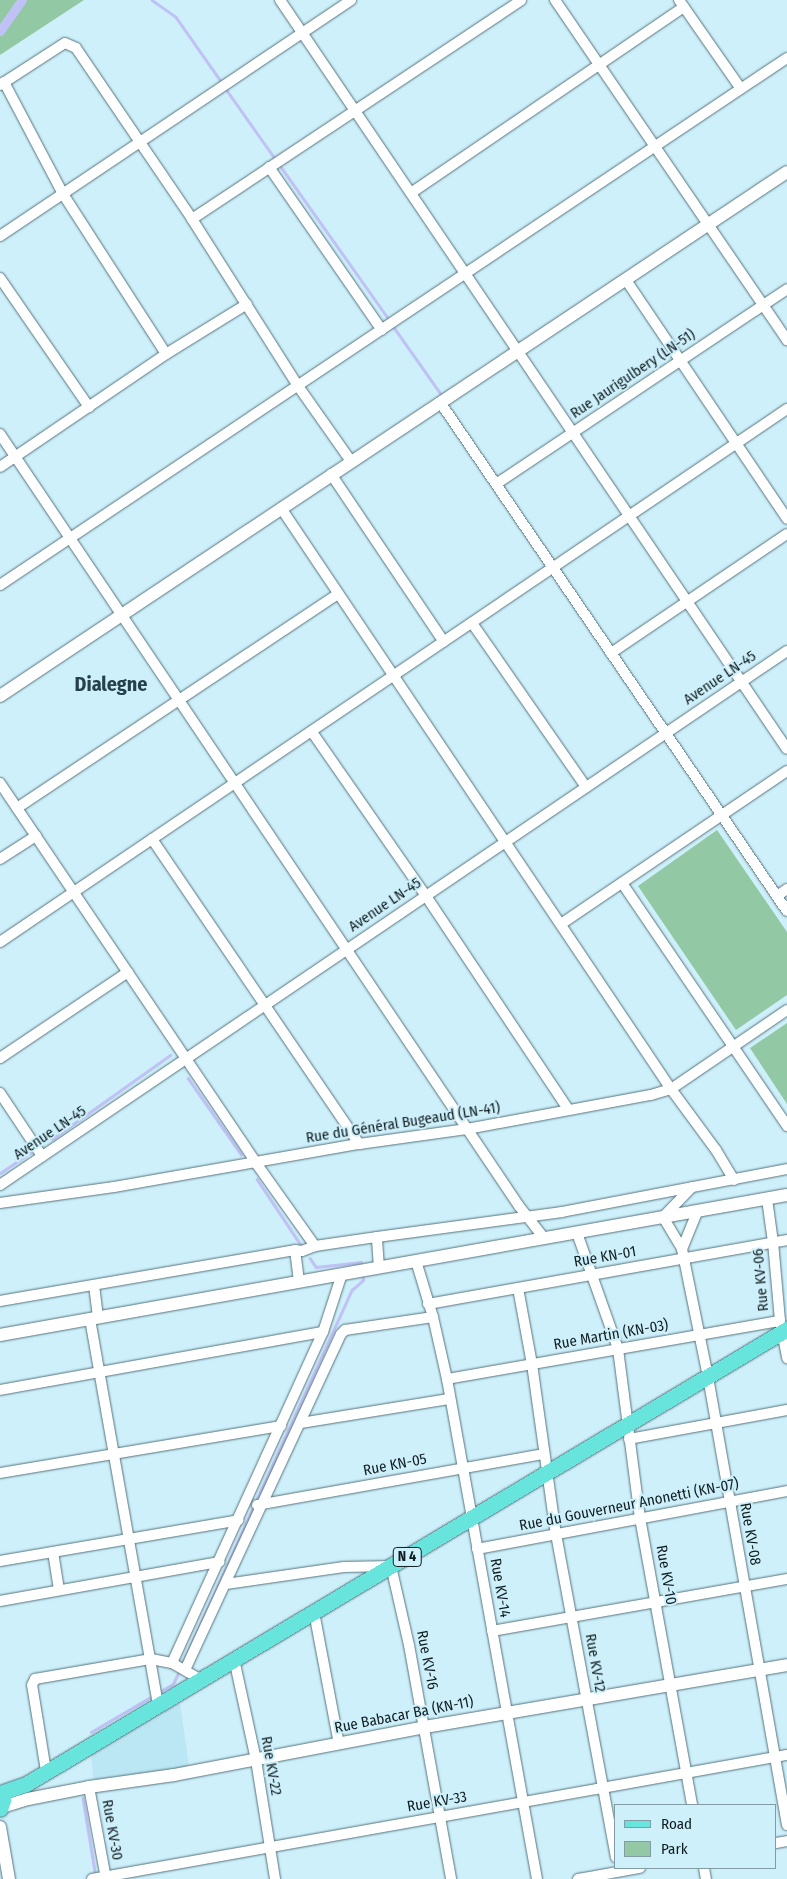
<!DOCTYPE html>
<html>
<head>
<meta charset="utf-8">
<style>
  body { margin:0 }
  #map { position:relative; width:787px; height:1879px; overflow:hidden; background:#cef0fb; font-family:"Fira Sans Condensed",sans-serif }
  div>[style] { position:absolute }
  [style*='--x'] { left:calc(var(--x)*1px); top:calc(var(--y)*1px); width:calc(var(--w)*1px); rotate:calc(var(--a)*1deg) }
  .built>* { inset:0; background:#bbe6f3 }
  .green>* { inset:0; background:#92c9a4 }
  .stream>* { height:2.5px; margin:-1.25px; padding:0 1.25px; transform-origin:1.25px; border-radius:1.25px; background:#c0c2f5 }
  .canal>* { height:9px; margin:-4.5px; padding:0 4.5px; transform-origin:4.5px; border-radius:4.5px; background:#c0c2f5 }
  .roads { filter:drop-shadow(0 0 1px #55737d) drop-shadow(0 0 1px #55737d) }
  .minor>* { height:10px; margin:-5px; padding:0 5px; transform-origin:5px; border-radius:5px; background:#fff }
  .tertiary>* { height:12px; margin:-6px; padding:0 6px; transform-origin:6px; border-radius:6px; background:#fff }
  .primary>* { height:15px; margin:-7.5px; padding:0 7.5px; transform-origin:7.5px; border-radius:7.5px; background:#67e5dd }
  span { translate:-50% -50%; white-space:nowrap; text-align:center; line-height:1.15; -webkit-text-stroke:4px #cef0fb; paint-order:stroke }
  .shield-label span { padding:1px 4px; background:#cef0fb; border:1px solid; border-radius:4px; -webkit-text-stroke-width:0 }
  .shield-label { font-size:14px; color:#101d20; font-weight:700 }
  .street-label { font-size:15px; color:#101d20 }
  .district-label { font-size:20px; color:#24414a; font-weight:700 }
  .legend { position:absolute; left:614px; top:1804px; width:162px; height:65px; box-sizing:border-box; background:#cef0fb; border:1px solid #829ca3; margin:0; padding:6px 9px; list-style:none; font-size:15px; color:#101d20 }
  .legend li { display:flex; align-items:center; gap:10px; height:25px }
  .legend b { width:25px; border:1px solid #829ca3 }
</style>
</head>
<body>
<div id="map">
  <div class="built">
    <div style="clip-path:polygon(180px 1703px,189px 1766px,94px 1786px,91px 1752px)"></div>
  </div>
  <div class="green">
    <div style="clip-path:polygon(0 0,84px 0,0 55px)"></div>
    <div style="clip-path:polygon(717px 830px,787px 932px,787px 995px,736px 1030px,638px 886px)"></div>
    <div style="clip-path:polygon(787px 1023px,787px 1104px,750px 1048px)"></div>
  </div>
  <div class="stream">
    <div style="--x:152;--y:0;--w:29;--a:35"></div>
    <div style="--x:176;--y:17;--w:82;--a:55"></div>
    <div style="--x:226;--y:89;--w:87;--a:54.8"></div>
    <div style="--x:279;--y:164;--w:192;--a:54.7"></div>
    <div style="--x:393;--y:326;--w:83;--a:54.8"></div>
    <div style="--x:188;--y:1078;--w:93;--a:55.1"></div>
    <div style="--x:52;--y:1139;--w:145;--a:-35.4"></div>
    <div style="--x:0;--y:1173;--w:37;--a:-34"></div>
    <div style="--x:257;--y:1179;--w:83;--a:56.3"></div>
    <div style="--x:310;--y:1258;--w:11;--a:56"></div>
    <div style="--x:316;--y:1267;--w:45;--a:-6.3"></div>
    <div style="--x:361;--y:1262;--w:4;--a:90"></div>
    <div style="--x:182;--y:1664;--w:411;--a:-65.6"></div>
    <div style="--x:352;--y:1290;--w:15;--a:-42"></div>
    <div style="--x:363;--y:1280;--w:6;--a:-99"></div>
    <div style="--x:159;--y:1692;--w:16;--a:-30"></div>
    <div style="--x:173;--y:1684;--w:17;--a:-65"></div>
    <div style="--x:91;--y:1732;--w:71;--a:-30.5"></div>
    <div style="--x:83;--y:1798;--w:74;--a:80.7"></div>
  </div>
  <div class="canal">
    <div style="--x:0;--y:31;--w:38;--a:-55"></div>
  </div>
  <div class="roads">
    <div class="minor">
      <div style="--x:280;--y:0;--w:904;--a:55.91"></div>
      <div style="--x:555;--y:0;--w:412;--a:55.7"></div>
      <div style="--x:679;--y:0;--w:108;--a:55.1"></div>
      <div style="--x:4;--y:82;--w:127;--a:62.2"></div>
      <div style="--x:63;--y:194;--w:190;--a:57.2"></div>
      <div style="--x:0;--y:85;--w:77;--a:-32.9"></div>
      <div style="--x:65;--y:43;--w:12;--a:24"></div>
      <div style="--x:76;--y:48;--w:207;--a:55.8"></div>
      <div style="--x:192;--y:219;--w:198;--a:57.6"></div>
      <div style="--x:298;--y:386;--w:92;--a:54.8"></div>
      <div style="--x:269;--y:167;--w:198;--a:55.3"></div>
      <div style="--x:411;--y:193;--w:330;--a:-34.3"></div>
      <div style="--x:192;--y:219;--w:395;--a:-33.6"></div>
      <div style="--x:0;--y:236;--w:423;--a:-33.9"></div>
      <div style="--x:0;--y:278;--w:157;--a:55.4"></div>
      <div style="--x:626;--y:280;--w:288;--a:56"></div>
      <div style="--x:440;--y:402;--w:616;--a:55.72"></div>
      <div style="--x:0;--y:434;--w:930;--a:56.09"></div>
      <div style="--x:519;--y:1206;--w:41;--a:52"></div>
      <div style="--x:0;--y:467;--w:201;--a:-34.2"></div>
      <div style="--x:166;--y:354;--w:95;--a:-31.7"></div>
      <div style="--x:331;--y:474;--w:202;--a:56.1"></div>
      <div style="--x:496;--y:484;--w:350;--a:-33.8"></div>
      <div style="--x:281;--y:508;--w:700;--a:56.13"></div>
      <div style="--x:671;--y:1089;--w:76;--a:53.6"></div>
      <div style="--x:716;--y:1150;--w:35;--a:59"></div>
      <div style="--x:0;--y:585;--w:947;--a:-33.81"></div>
      <div style="--x:472;--y:623;--w:200;--a:55.2"></div>
      <div style="--x:611;--y:653;--w:212;--a:-34.1"></div>
      <div style="--x:312;--y:732;--w:200;--a:55.2"></div>
      <div style="--x:426;--y:896;--w:256;--a:56.3"></div>
      <div style="--x:0;--y:783;--w:458;--a:56"></div>
      <div style="--x:256;--y:1163;--w:102;--a:54.6"></div>
      <div style="--x:17;--y:808;--w:386;--a:-33.7"></div>
      <div style="--x:152;--y:839;--w:369;--a:55.8"></div>
      <div style="--x:0;--y:859;--w:43;--a:-32.6"></div>
      <div style="--x:622;--y:883;--w:294;--a:55.8"></div>
      <div style="--x:777;--y:896;--w:12;--a:-35"></div>
      <div style="--x:561;--y:924;--w:273;--a:-34.1"></div>
      <div style="--x:0;--y:942;--w:951;--a:-34.11"></div>
      <div style="--x:0;--y:1058;--w:154;--a:-33.9"></div>
      <div style="--x:0;--y:1093;--w:76;--a:56.3"></div>
      <div style="--x:0;--y:1185;--w:951;--a:-34.16"></div>
      <div style="--x:692;--y:1187;--w:42;--a:134"></div>
      <div style="--x:663;--y:1217;--w:37;--a:59"></div>
      <div style="--x:682;--y:1249;--w:10;--a:79"></div>
      <div style="--x:684;--y:1259;--w:120;--a:78.5"></div>
      <div style="--x:708;--y:1377;--w:455;--a:80"></div>
      <div style="--x:767;--y:1199;--w:43;--a:82.1"></div>
      <div style="--x:773;--y:1242;--w:79;--a:84.9"></div>
      <div style="--x:780;--y:1321;--w:38;--a:79"></div>
      <div style="--x:0;--y:1203;--w:115;--a:-8"></div>
      <div style="--x:114;--y:1187;--w:249;--a:-10"></div>
      <div style="--x:359;--y:1144;--w:109;--a:-7.9"></div>
      <div style="--x:467;--y:1129;--w:187;--a:-10.5"></div>
      <div style="--x:651;--y:1095;--w:21;--a:-17"></div>
      <div style="--x:671;--y:1089;--w:140;--a:-34.3"></div>
      <div style="--x:577;--y:1233;--w:123;--a:70.5"></div>
      <div style="--x:618;--y:1349;--w:170;--a:82.6"></div>
      <div style="--x:640;--y:1518;--w:292;--a:79.7"></div>
      <div style="--x:682;--y:1249;--w:42;--a:-67.7"></div>
      <div style="--x:416;--y:1261;--w:59;--a:73.1"></div>
      <div style="--x:433;--y:1317;--w:64;--a:77.3"></div>
      <div style="--x:447;--y:1379;--w:508;--a:79.8"></div>
      <div style="--x:379;--y:1268;--w:31;--a:-94"></div>
      <div style="--x:377;--y:1237;--w:187;--a:-7.7"></div>
      <div style="--x:562;--y:1212;--w:229;--a:-10.8"></div>
      <div style="--x:299;--y:1282;--w:32;--a:-97"></div>
      <div style="--x:295;--y:1250;--w:7;--a:8"></div>
      <div style="--x:302;--y:1251;--w:14;--a:-21"></div>
      <div style="--x:315;--y:1246;--w:63;--a:-8.3"></div>
      <div style="--x:94;--y:1285;--w:33;--a:83"></div>
      <div style="--x:518;--y:1288;--w:77;--a:79.6"></div>
      <div style="--x:532;--y:1364;--w:172;--a:82"></div>
      <div style="--x:556;--y:1534;--w:329;--a:79.5"></div>
      <div style="--x:0;--y:1301;--w:299;--a:-9.8"></div>
      <div style="--x:428;--y:1304;--w:365;--a:-10.1"></div>
      <div style="--x:90;--y:1319;--w:392;--a:80"></div>
      <div style="--x:447;--y:1379;--w:338;--a:-9.9"></div>
      <div style="--x:0;--y:1390;--w:328;--a:-10.2"></div>
      <div style="--x:301;--y:1423;--w:151;--a:-9.2"></div>
      <div style="--x:629;--y:1439;--w:161;--a:-10.4"></div>
      <div style="--x:0;--y:1473;--w:285;--a:-9.5"></div>
      <div style="--x:257;--y:1505;--w:291;--a:-10.1"></div>
      <div style="--x:477;--y:1549;--w:315;--a:-10.6"></div>
      <div style="--x:53;--y:1552;--w:38;--a:81"></div>
      <div style="--x:0;--y:1561;--w:242;--a:-9.7"></div>
      <div style="--x:226;--y:1584;--w:119;--a:-8.2"></div>
      <div style="--x:344;--y:1567;--w:47;--a:-1.2"></div>
      <div style="--x:391;--y:1566;--w:81;--a:77.2"></div>
      <div style="--x:409;--y:1645;--w:238;--a:79.8"></div>
      <div style="--x:0;--y:1601;--w:223;--a:-10.1"></div>
      <div style="--x:314;--y:1612;--w:134;--a:79.3"></div>
      <div style="--x:492;--y:1631;--w:300;--a:-10"></div>
      <div style="--x:234;--y:1659;--w:103;--a:77.7"></div>
      <div style="--x:256;--y:1760;--w:121;--a:80.9"></div>
      <div style="--x:172;--y:1663;--w:364;--a:-65.5"></div>
      <div style="--x:323;--y:1332;--w:61;--a:-71.9"></div>
      <div style="--x:185;--y:1670;--w:370;--a:-65.1"></div>
      <div style="--x:341;--y:1334;--w:6;--a:-45"></div>
      <div style="--x:345;--y:1330;--w:89;--a:-8.4"></div>
      <div style="--x:46;--y:1771;--w:87;--a:-99.2"></div>
      <div style="--x:32;--y:1685;--w:7;--a:-63"></div>
      <div style="--x:35;--y:1679;--w:118;--a:-9.8"></div>
      <div style="--x:151;--y:1659;--w:21;--a:11"></div>
      <div style="--x:172;--y:1663;--w:32;--a:30"></div>
      <div style="--x:89;--y:1787;--w:94;--a:79.5"></div>
      <div style="--x:776;--y:1843;--w:11;--a:-10"></div>
      <div style="--x:704;--y:1868;--w:11;--a:80"></div>
      <div style="--x:92;--y:1879;--w:706;--a:-10.12"></div>
      <div style="--x:578;--y:1879;--w:63;--a:-10.1"></div>
    </div>
    <div class="tertiary">
      <div style="--x:0;--y:696;--w:945;--a:-33.66"></div>
      <div style="--x:0;--y:1335;--w:799;--a:-10.09"></div>
      <div style="--x:2;--y:1807;--w:27;--a:-17"></div>
      <div style="--x:28;--y:1799;--w:62;--a:-11.1"></div>
      <div style="--x:89;--y:1787;--w:86;--a:-8"></div>
      <div style="--x:174;--y:1775;--w:256;--a:-10.8"></div>
      <div style="--x:425;--y:1727;--w:367;--a:-9.7"></div>
      <div style="--x:0;--y:1827;--w:53;--a:80.2"></div>
    </div>
    <div class="primary">
      <div style="--x:0;--y:1793;--w:28;--a:-19"></div>
      <div style="--x:26;--y:1784;--w:887;--a:-30.88"></div>
      <div style="--x:0;--y:1795;--w:6;--a:59"></div>
      <div style="--x:3;--y:1800;--w:9;--a:108"></div>
    </div>
  </div>
  <div class="shield-label">
    <span style="left:407px;top:1557px">N 4</span>
  </div>
  <div class="street-label">
    <span style="left:633px;top:374px;rotate:-34deg">Rue Jaurigulbery (LN-51)</span>
    <span style="left:720px;top:678px;rotate:-34deg">Avenue LN-45</span>
    <span style="left:385px;top:905px;rotate:-34deg">Avenue LN-45</span>
    <span style="left:403px;top:1123px;rotate:-9deg">Rue du Général Bugeaud (LN-41)</span>
    <span style="left:50px;top:1133px;rotate:-34deg">Avenue LN-45</span>
    <span style="left:605px;top:1257px;rotate:-10deg">Rue KN-01</span>
    <span style="left:761px;top:1280px;rotate:-95deg">Rue KV-06</span>
    <span style="left:611px;top:1335px;rotate:-10deg">Rue Martin (KN-03)</span>
    <span style="left:395px;top:1465px;rotate:-11deg">Rue KN-05</span>
    <span style="left:629px;top:1505px;rotate:-11deg">Rue du Gouverneur Anonetti (KN-07)</span>
    <span style="left:750px;top:1534px;rotate:80deg">Rue KV-08</span>
    <span style="left:666px;top:1575px;rotate:80deg">Rue KV-10</span>
    <span style="left:500px;top:1588px;rotate:80deg">Rue KV-14</span>
    <span style="left:427px;top:1660px;rotate:79deg">Rue KV-16</span>
    <span style="left:595px;top:1663px;rotate:80deg">Rue KV-12</span>
    <span style="left:404px;top:1715px;rotate:-11deg">Rue Babacar Ba (KN-11)</span>
    <span style="left:271px;top:1766px;rotate:80deg">Rue KV-22</span>
    <span style="left:437px;top:1802px;rotate:-10deg">Rue KV-33</span>
    <span style="left:112px;top:1830px;rotate:80deg">Rue KV-30</span>
  </div>
  <div class="district-label">
    <span style="left:111px;top:684px">Dialegne</span>
  </div>
  <ul class="legend">
  <li><b style="height:6px;background:#67e5dd"></b>Road</li>
  <li><b style="height:14px;background:#92c9a4"></b>Park</li>
  </ul>
</div>
</body>
</html>
